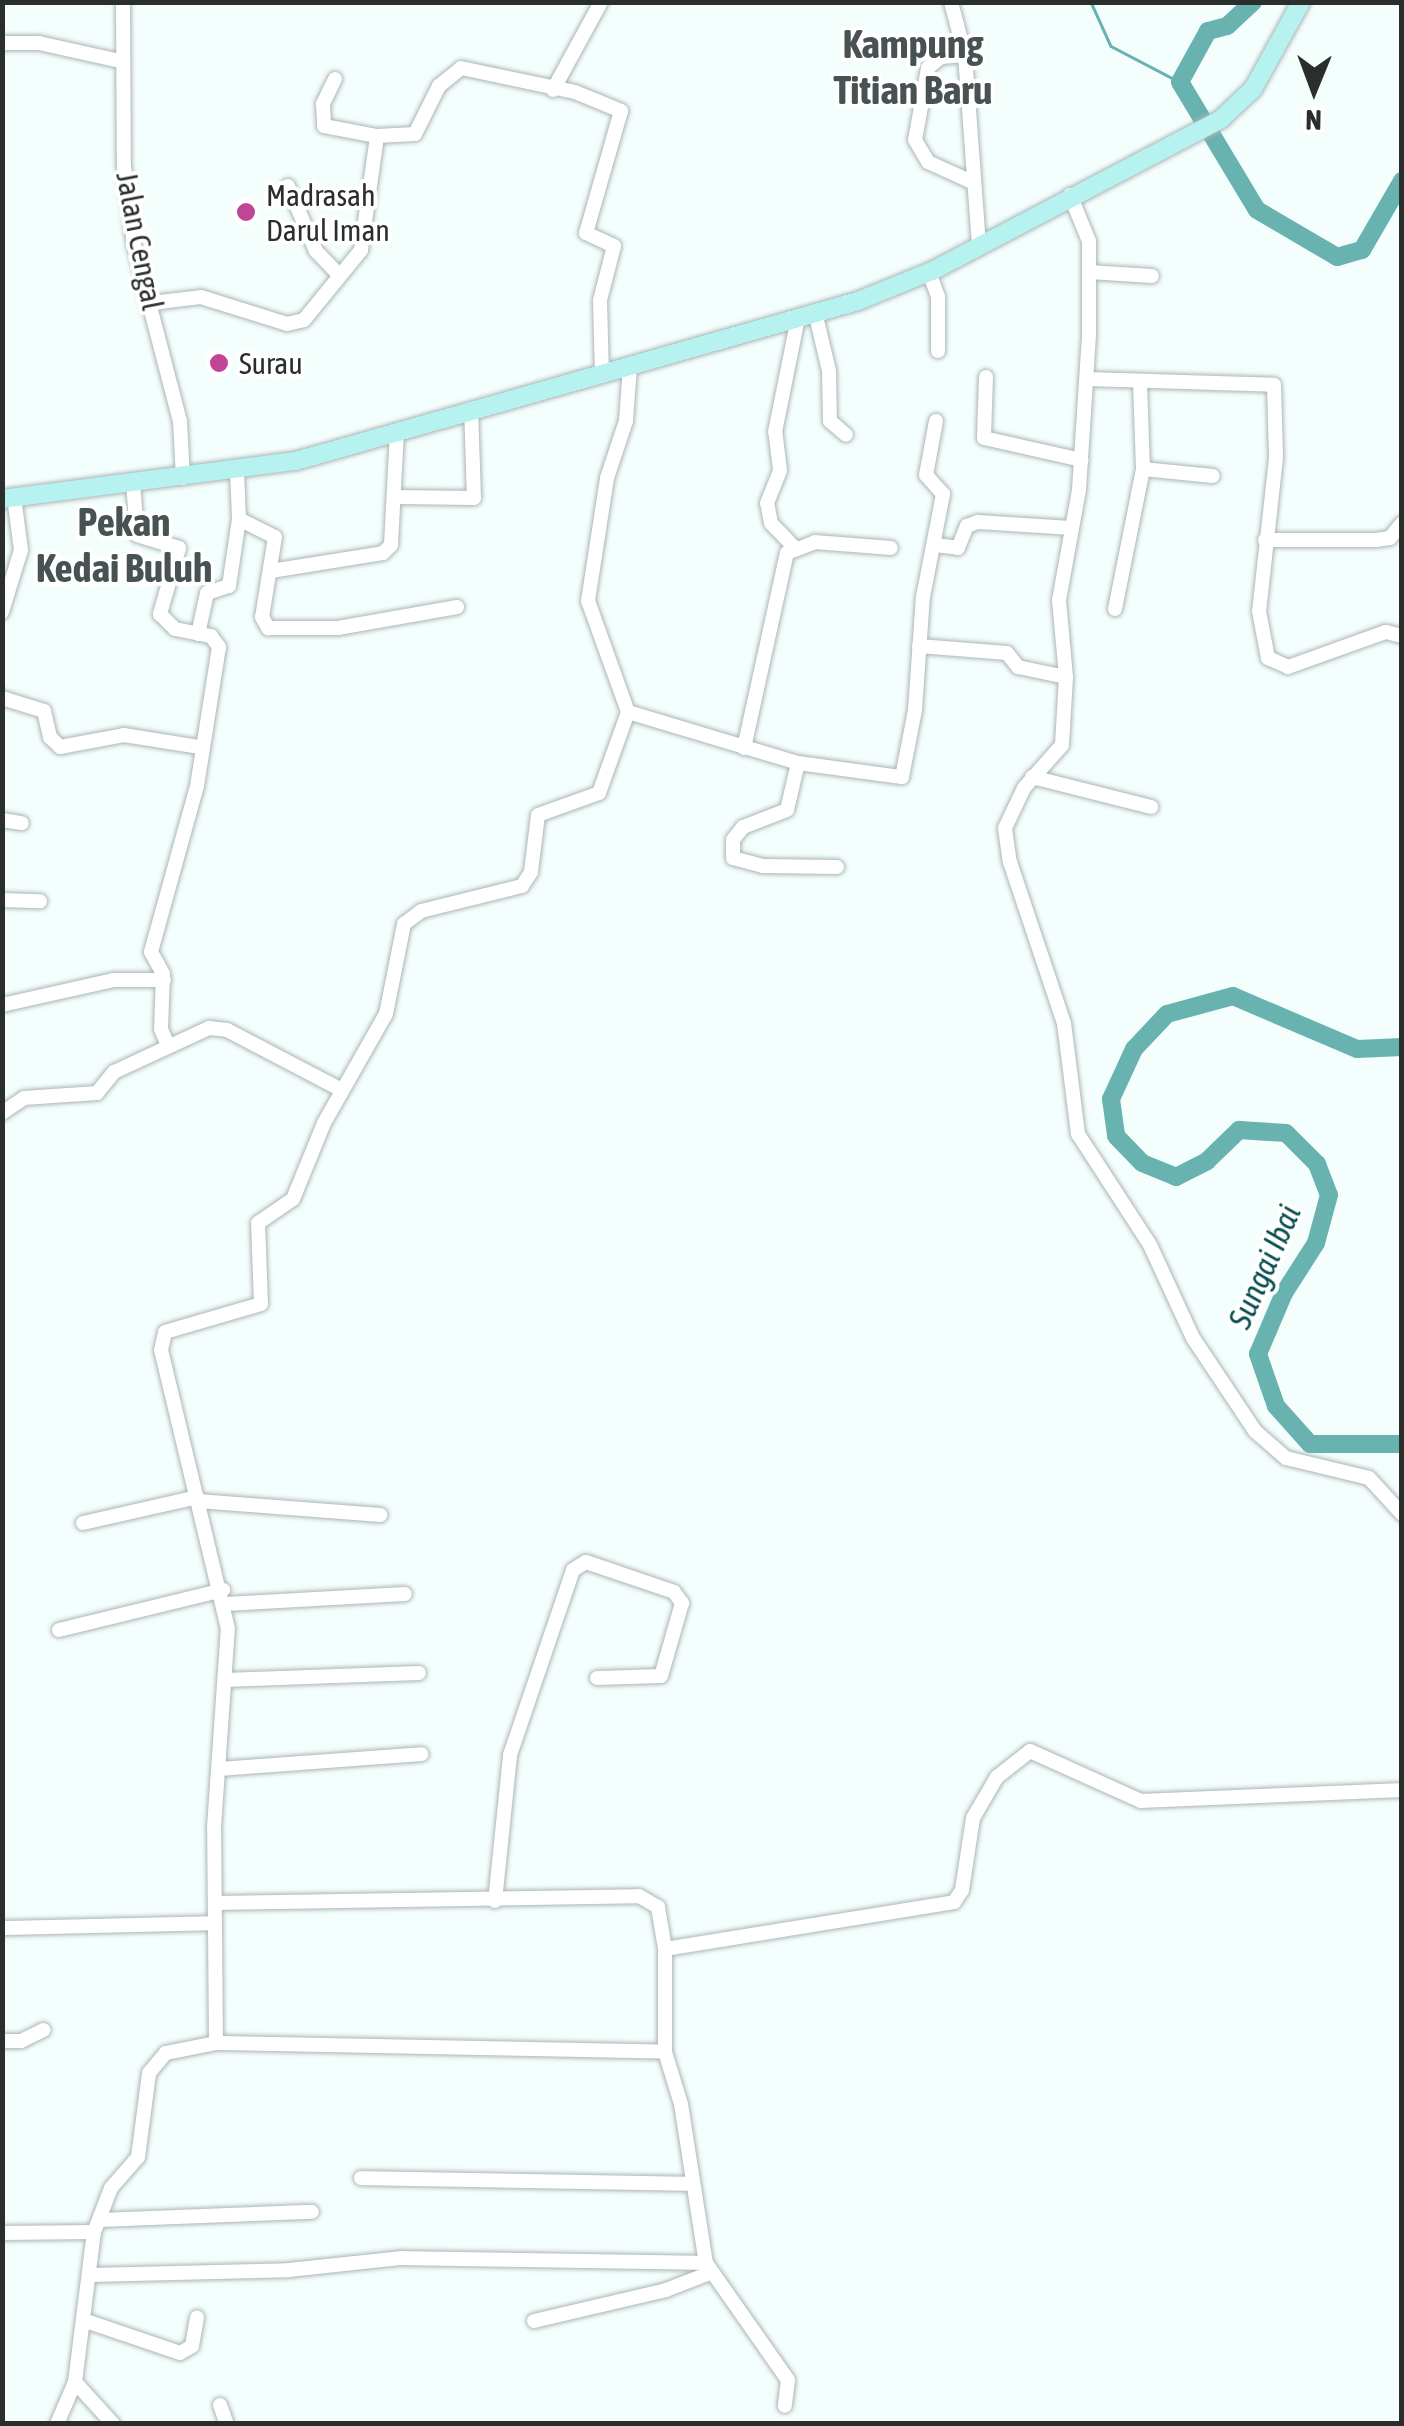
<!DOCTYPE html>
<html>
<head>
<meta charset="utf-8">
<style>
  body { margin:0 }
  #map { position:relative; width:1404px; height:2426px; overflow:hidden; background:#f3fefd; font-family:"Asap Condensed",sans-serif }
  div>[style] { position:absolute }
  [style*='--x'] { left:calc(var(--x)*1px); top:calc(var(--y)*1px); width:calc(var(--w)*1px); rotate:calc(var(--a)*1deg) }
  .stream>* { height:2.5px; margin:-1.25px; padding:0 1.25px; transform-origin:1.25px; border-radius:1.25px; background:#68b2b0 }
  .river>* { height:18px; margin:-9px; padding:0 9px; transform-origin:9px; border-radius:9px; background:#68b2b0 }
  .roads { filter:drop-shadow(0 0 2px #abb5b5) drop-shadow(0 0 2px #abb5b5) }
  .minor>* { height:14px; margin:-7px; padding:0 7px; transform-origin:7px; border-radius:7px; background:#fff }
  .major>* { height:18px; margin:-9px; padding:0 9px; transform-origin:9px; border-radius:9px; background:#b6f2f0 }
  .dots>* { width:28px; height:28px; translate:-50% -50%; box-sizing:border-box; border:5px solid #fff; border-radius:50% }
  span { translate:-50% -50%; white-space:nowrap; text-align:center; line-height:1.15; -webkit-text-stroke:8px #fff; paint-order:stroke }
  .poi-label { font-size:30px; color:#2a2e2d }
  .left { translate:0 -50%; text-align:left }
  .street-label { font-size:30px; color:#2a2e2d }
  .water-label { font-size:32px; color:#094e4d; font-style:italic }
  .district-label { font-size:40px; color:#495252; font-weight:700 }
  .frame { position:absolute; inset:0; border:5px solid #2a2e2d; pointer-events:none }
  .north { position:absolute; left:1264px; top:40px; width:100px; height:100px; -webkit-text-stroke:8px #fff; paint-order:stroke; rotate:181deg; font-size:28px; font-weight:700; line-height:40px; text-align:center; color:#2a2e2d }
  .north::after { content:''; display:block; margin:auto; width:35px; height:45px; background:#2a2e2d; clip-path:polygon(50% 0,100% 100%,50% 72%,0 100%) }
</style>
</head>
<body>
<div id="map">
  <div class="stream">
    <div style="--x:1091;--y:2;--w:48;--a:65.6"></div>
    <div style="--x:1111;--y:46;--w:78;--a:27.6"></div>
  </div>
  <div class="river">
    <div style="--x:1253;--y:2;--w:35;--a:137"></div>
    <div style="--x:1227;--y:26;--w:20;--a:165"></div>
    <div style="--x:1208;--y:31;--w:58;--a:118.8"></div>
    <div style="--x:1180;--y:82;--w:149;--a:59"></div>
    <div style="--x:1257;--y:210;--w:93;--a:30.4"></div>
    <div style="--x:1337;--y:257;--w:26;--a:-16"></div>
    <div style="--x:1362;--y:250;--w:80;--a:-59.9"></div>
    <div style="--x:1402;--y:1047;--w:45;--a:177.5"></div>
    <div style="--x:1357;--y:1049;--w:135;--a:-156.9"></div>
    <div style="--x:1233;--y:996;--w:68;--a:164.7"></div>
    <div style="--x:1167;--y:1014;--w:48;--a:133.3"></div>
    <div style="--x:1134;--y:1049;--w:55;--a:114.7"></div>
    <div style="--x:1111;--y:1099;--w:37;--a:82"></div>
    <div style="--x:1116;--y:1136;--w:37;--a:46"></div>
    <div style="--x:1142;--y:1163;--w:37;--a:22"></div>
    <div style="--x:1176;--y:1177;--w:35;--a:-27"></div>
    <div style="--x:1207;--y:1161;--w:45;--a:-44.1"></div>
    <div style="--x:1239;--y:1130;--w:47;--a:3.7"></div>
    <div style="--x:1286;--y:1133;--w:44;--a:45"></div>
    <div style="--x:1317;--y:1164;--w:33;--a:69"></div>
    <div style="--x:1329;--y:1195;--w:50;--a:105.2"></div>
    <div style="--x:1316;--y:1243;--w:59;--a:122.6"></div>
    <div style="--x:1284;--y:1293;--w:66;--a:113.1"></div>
    <div style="--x:1258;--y:1354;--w:55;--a:70.9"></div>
    <div style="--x:1276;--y:1406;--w:51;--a:48.2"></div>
    <div style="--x:1310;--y:1444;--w:92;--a:0"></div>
  </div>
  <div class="roads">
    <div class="minor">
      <div style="--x:123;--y:2;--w:164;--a:89.7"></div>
      <div style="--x:124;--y:166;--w:80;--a:82.8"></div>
      <div style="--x:134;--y:245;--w:182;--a:75.4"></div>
      <div style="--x:180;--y:421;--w:57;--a:87"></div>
      <div style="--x:951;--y:2;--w:55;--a:75.2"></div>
      <div style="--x:965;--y:55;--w:192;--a:85.8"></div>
      <div style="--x:2;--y:43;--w:37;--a:0"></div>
      <div style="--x:39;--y:43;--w:83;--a:12.5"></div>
      <div style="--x:965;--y:55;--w:24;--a:175"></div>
      <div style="--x:941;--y:57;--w:17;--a:140"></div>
      <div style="--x:928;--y:68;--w:73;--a:100.2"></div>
      <div style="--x:915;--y:140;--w:26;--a:59"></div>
      <div style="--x:928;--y:162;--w:48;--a:24.4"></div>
      <div style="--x:335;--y:79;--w:28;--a:116"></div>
      <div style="--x:323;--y:104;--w:22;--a:87"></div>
      <div style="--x:324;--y:126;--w:54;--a:10.7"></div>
      <div style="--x:377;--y:136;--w:38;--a:-3"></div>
      <div style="--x:415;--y:134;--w:54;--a:-63.4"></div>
      <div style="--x:439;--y:86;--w:28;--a:-39"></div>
      <div style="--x:461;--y:68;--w:116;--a:11.9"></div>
      <div style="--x:575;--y:92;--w:50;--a:22.4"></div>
      <div style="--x:621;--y:111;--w:127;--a:106"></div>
      <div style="--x:586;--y:233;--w:31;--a:25"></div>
      <div style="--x:614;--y:246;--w:56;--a:104.5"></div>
      <div style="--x:600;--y:300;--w:74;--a:88.5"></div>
      <div style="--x:553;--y:90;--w:100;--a:-61.4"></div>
      <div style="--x:288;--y:186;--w:71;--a:66.7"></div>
      <div style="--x:316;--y:251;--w:30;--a:46"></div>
      <div style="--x:1070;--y:195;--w:50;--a:67.6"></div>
      <div style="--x:1089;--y:241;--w:94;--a:90"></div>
      <div style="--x:1089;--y:335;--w:155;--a:93.7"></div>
      <div style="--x:1079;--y:490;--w:112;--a:100.3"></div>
      <div style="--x:1059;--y:600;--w:77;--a:84.8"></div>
      <div style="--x:1066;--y:677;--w:68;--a:93.4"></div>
      <div style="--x:1062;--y:745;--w:57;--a:131.5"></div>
      <div style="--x:1024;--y:788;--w:44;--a:115.4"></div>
      <div style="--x:1005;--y:828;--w:34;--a:82"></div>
      <div style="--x:1010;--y:862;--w:170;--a:71.5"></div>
      <div style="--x:1064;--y:1023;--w:112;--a:82.8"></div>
      <div style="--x:1078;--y:1134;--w:132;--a:57"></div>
      <div style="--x:1150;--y:1245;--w:102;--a:65.2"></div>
      <div style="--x:1193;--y:1338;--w:112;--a:56.3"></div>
      <div style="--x:1255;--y:1431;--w:41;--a:41.1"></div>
      <div style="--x:1286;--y:1458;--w:85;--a:13.5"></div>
      <div style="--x:1369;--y:1478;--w:49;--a:47.5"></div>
      <div style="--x:929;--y:272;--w:27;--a:70"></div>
      <div style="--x:938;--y:297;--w:54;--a:90"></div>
      <div style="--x:1089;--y:272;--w:63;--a:3.6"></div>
      <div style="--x:151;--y:303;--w:50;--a:-6.8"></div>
      <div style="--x:201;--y:297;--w:90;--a:17.4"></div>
      <div style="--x:287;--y:324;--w:17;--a:-13"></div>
      <div style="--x:304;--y:320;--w:90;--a:-50.8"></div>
      <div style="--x:361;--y:250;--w:115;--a:-82"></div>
      <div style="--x:816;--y:316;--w:57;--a:76.7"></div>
      <div style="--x:829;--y:371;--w:50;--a:88.9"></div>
      <div style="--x:830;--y:421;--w:21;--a:41"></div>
      <div style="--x:986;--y:377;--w:61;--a:91.9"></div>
      <div style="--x:984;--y:438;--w:100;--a:12.7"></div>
      <div style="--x:1087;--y:379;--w:187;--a:1.8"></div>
      <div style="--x:1274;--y:385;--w:73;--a:88.4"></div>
      <div style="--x:1276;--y:458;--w:154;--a:96.3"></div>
      <div style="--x:1259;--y:611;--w:48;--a:79.2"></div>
      <div style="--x:1268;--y:658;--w:22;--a:24"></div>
      <div style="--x:1288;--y:667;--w:104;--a:-19.7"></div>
      <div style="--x:1386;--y:632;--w:16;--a:14"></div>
      <div style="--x:1143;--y:469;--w:70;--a:5.7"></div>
      <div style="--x:133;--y:482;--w:53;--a:85.7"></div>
      <div style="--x:137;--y:535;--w:44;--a:17.2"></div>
      <div style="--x:179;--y:548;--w:69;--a:106.1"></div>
      <div style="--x:160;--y:614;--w:21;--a:45"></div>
      <div style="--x:175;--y:629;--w:37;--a:11"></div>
      <div style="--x:211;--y:636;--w:14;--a:54"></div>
      <div style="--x:219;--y:647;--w:141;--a:99"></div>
      <div style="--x:197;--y:786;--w:172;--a:105.5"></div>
      <div style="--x:151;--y:952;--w:25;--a:61"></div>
      <div style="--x:163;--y:974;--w:55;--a:92.1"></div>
      <div style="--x:161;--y:1029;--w:15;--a:67"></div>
      <div style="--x:395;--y:497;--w:79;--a:0.7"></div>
      <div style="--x:474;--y:498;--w:89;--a:-91.9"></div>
      <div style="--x:239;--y:519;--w:40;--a:26.6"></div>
      <div style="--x:275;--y:537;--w:81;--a:99.2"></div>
      <div style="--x:262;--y:617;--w:13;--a:61"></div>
      <div style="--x:268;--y:628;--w:70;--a:0"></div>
      <div style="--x:338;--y:628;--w:121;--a:-10"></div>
      <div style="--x:1265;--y:540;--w:111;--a:0"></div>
      <div style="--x:1376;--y:540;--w:14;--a:-8"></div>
      <div style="--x:1390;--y:538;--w:19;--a:-51"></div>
      <div style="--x:935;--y:545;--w:23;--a:7"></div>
      <div style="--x:958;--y:548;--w:24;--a:-68"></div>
      <div style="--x:967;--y:526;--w:12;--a:-20"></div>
      <div style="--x:978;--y:522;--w:93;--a:3.7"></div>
      <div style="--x:794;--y:547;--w:33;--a:-134"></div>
      <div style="--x:771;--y:523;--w:20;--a:-101"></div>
      <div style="--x:767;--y:503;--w:35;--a:-68"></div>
      <div style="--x:780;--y:470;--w:38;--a:-97"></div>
      <div style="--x:775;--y:432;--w:111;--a:-78.6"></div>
      <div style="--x:271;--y:571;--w:113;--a:-9.1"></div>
      <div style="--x:383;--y:553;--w:11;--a:-45"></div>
      <div style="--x:391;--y:545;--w:113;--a:-87"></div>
      <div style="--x:1115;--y:609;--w:143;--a:-78.7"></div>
      <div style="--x:1143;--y:469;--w:88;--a:-92"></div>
      <div style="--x:2;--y:612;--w:65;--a:-73"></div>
      <div style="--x:21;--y:550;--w:53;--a:-97.5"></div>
      <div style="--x:198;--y:634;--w:42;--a:-77.6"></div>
      <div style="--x:207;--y:593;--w:23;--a:-18"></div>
      <div style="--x:229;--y:586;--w:68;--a:-81.5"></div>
      <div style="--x:239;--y:519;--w:48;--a:-92.4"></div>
      <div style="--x:919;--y:646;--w:88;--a:4.5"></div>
      <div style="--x:1007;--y:653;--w:18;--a:52"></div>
      <div style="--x:1018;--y:667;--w:49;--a:11.8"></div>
      <div style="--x:2;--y:698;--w:44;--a:17.2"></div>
      <div style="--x:44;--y:711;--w:27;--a:77"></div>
      <div style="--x:50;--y:737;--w:14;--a:45"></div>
      <div style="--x:60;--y:747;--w:65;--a:-10.6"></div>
      <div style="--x:124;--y:735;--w:77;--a:9"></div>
      <div style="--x:628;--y:712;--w:118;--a:-109.8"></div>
      <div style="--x:588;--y:601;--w:124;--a:-81.2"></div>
      <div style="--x:607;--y:478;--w:60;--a:-71.6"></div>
      <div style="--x:626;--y:421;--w:55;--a:-85.8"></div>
      <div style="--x:744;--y:748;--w:200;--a:-77.6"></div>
      <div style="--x:787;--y:553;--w:30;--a:-21"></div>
      <div style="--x:815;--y:542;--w:76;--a:4.5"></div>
      <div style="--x:798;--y:763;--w:48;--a:103.2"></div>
      <div style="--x:787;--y:810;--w:47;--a:158.9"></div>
      <div style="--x:743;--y:827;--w:16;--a:128"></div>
      <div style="--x:733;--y:840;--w:18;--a:90"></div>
      <div style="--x:733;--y:858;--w:31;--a:15"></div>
      <div style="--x:763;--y:866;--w:74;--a:0.8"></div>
      <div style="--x:1032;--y:777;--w:123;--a:14.1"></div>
      <div style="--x:2;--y:820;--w:20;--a:9"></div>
      <div style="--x:2;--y:900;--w:38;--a:2"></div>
      <div style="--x:2;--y:1005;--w:115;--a:-12.6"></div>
      <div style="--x:114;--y:980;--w:50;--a:0"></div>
      <div style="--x:2;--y:1113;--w:27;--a:-34"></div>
      <div style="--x:24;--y:1098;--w:73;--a:-3.9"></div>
      <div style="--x:97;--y:1093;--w:27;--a:-51"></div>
      <div style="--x:114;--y:1072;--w:105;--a:-24.9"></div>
      <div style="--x:209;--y:1028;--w:18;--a:6"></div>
      <div style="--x:227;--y:1030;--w:130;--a:27.6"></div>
      <div style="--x:198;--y:1501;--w:183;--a:4.4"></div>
      <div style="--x:83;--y:1523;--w:117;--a:-12.8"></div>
      <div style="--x:226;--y:1604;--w:179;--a:-3.2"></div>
      <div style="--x:59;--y:1630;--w:169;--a:-13.7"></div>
      <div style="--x:225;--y:1680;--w:194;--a:-2.1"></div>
      <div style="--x:219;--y:1769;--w:203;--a:-4.2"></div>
      <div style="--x:495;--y:1901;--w:147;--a:-84.1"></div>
      <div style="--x:510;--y:1755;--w:195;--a:-71.2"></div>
      <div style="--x:573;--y:1570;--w:15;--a:-32"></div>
      <div style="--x:586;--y:1562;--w:93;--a:18.8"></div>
      <div style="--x:674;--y:1592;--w:14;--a:54"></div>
      <div style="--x:682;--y:1603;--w:76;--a:106"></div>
      <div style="--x:661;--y:1676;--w:64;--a:178.2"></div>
      <div style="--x:215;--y:1903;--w:424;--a:-0.9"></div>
      <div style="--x:639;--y:1896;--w:22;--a:30"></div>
      <div style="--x:658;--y:1907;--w:43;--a:80.5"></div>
      <div style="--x:2;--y:1928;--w:213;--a:-1.3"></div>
      <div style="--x:2;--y:2041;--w:19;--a:0"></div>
      <div style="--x:21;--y:2041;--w:25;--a:-26"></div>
      <div style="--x:216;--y:2043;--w:449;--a:1.1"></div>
      <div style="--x:665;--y:2052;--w:103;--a:-90"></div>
      <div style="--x:665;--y:1949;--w:293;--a:-9.2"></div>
      <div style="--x:954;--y:1902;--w:14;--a:-56"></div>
      <div style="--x:962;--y:1890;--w:73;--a:-81.3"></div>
      <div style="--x:973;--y:1818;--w:48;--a:-59.7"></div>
      <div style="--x:997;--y:1777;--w:42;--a:-38.2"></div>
      <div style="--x:1030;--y:1751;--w:122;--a:24.2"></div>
      <div style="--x:1141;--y:1801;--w:261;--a:-2.4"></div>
      <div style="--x:665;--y:2052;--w:54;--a:72.9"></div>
      <div style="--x:681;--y:2104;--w:161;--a:81.1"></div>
      <div style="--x:706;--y:2263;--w:143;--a:55"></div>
      <div style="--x:788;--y:2380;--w:26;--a:97"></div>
      <div style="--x:361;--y:2178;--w:332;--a:1"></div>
      <div style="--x:100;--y:2220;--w:212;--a:-2.2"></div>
      <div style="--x:2;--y:2233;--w:92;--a:-0.6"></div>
      <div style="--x:91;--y:2275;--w:198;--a:-1.4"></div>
      <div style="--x:289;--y:2270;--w:114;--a:-6.1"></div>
      <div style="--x:402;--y:2258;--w:304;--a:0.9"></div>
      <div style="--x:86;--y:2321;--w:99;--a:18.8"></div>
      <div style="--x:180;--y:2353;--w:14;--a:-30"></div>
      <div style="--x:192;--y:2346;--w:29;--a:-80"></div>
      <div style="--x:534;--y:2321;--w:136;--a:-13.2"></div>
      <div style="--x:666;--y:2290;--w:47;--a:-21.1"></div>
      <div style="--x:75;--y:2382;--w:57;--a:47.9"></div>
      <div style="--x:220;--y:2405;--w:20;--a:70"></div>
      <div style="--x:57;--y:2424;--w:46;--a:-66.8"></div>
      <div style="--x:75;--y:2382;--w:151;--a:-82.8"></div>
      <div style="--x:94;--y:2232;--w:47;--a:-68.9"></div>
      <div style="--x:111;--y:2188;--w:41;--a:-48.9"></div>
      <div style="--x:138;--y:2157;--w:85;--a:-82.5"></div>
      <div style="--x:149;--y:2073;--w:26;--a:-50"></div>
      <div style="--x:166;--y:2053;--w:51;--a:-11.3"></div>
      <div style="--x:216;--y:2043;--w:216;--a:-90.5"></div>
      <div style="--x:214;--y:1827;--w:198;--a:-86"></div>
      <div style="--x:228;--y:1629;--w:287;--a:-103.5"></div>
      <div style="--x:161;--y:1350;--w:18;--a:-77"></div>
      <div style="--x:165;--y:1332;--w:100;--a:-16.3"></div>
      <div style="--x:261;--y:1304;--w:81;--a:-92.1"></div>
      <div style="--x:258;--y:1223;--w:42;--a:-34.4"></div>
      <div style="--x:293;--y:1199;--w:82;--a:-67.8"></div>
      <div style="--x:324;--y:1123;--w:125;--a:-60.4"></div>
      <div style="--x:386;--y:1014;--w:92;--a:-78.7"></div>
      <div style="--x:404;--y:924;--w:21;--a:-37"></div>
      <div style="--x:421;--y:911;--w:104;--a:-13.9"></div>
      <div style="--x:522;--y:886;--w:17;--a:-57"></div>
      <div style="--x:531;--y:872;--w:57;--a:-83"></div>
      <div style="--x:538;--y:815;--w:65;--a:-19.8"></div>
      <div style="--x:599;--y:793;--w:86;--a:-70.3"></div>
      <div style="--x:628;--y:712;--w:177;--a:16.7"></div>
      <div style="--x:798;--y:763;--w:105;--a:7.7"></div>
      <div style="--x:902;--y:777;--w:68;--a:-79"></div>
      <div style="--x:915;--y:710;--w:113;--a:-86"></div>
      <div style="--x:923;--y:597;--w:105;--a:-79"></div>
      <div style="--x:943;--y:494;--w:25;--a:-132"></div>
      <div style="--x:926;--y:475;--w:55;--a:-79.5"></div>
    </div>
    <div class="major">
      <div style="--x:2;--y:499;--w:296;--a:-7.4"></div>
      <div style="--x:296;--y:461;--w:584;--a:-15.89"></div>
      <div style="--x:858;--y:301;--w:80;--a:-22.1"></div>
      <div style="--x:932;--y:271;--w:327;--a:-27.7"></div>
      <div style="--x:1221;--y:119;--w:44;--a:-43.2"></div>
      <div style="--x:1253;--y:89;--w:99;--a:-61.1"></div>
    </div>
  </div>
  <div class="dots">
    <div style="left:246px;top:212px;background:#c04597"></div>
    <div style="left:219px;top:363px;background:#c04597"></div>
  </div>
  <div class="poi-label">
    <span class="left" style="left:266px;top:212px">Madrasah<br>Darul Iman</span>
    <span class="left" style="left:239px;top:363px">Surau</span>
  </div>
  <div class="street-label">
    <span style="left:140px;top:241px;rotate:79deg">Jalan Cengal</span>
  </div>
  <div class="water-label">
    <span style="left:1265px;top:1267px;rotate:-66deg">Sungai Ibai</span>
  </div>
  <div class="district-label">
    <span style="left:913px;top:67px">Kampung<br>Titian Baru</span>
    <span style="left:124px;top:545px">Pekan<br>Kedai Buluh</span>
  </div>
  <div class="frame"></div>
  <div class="north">N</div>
</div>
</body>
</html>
